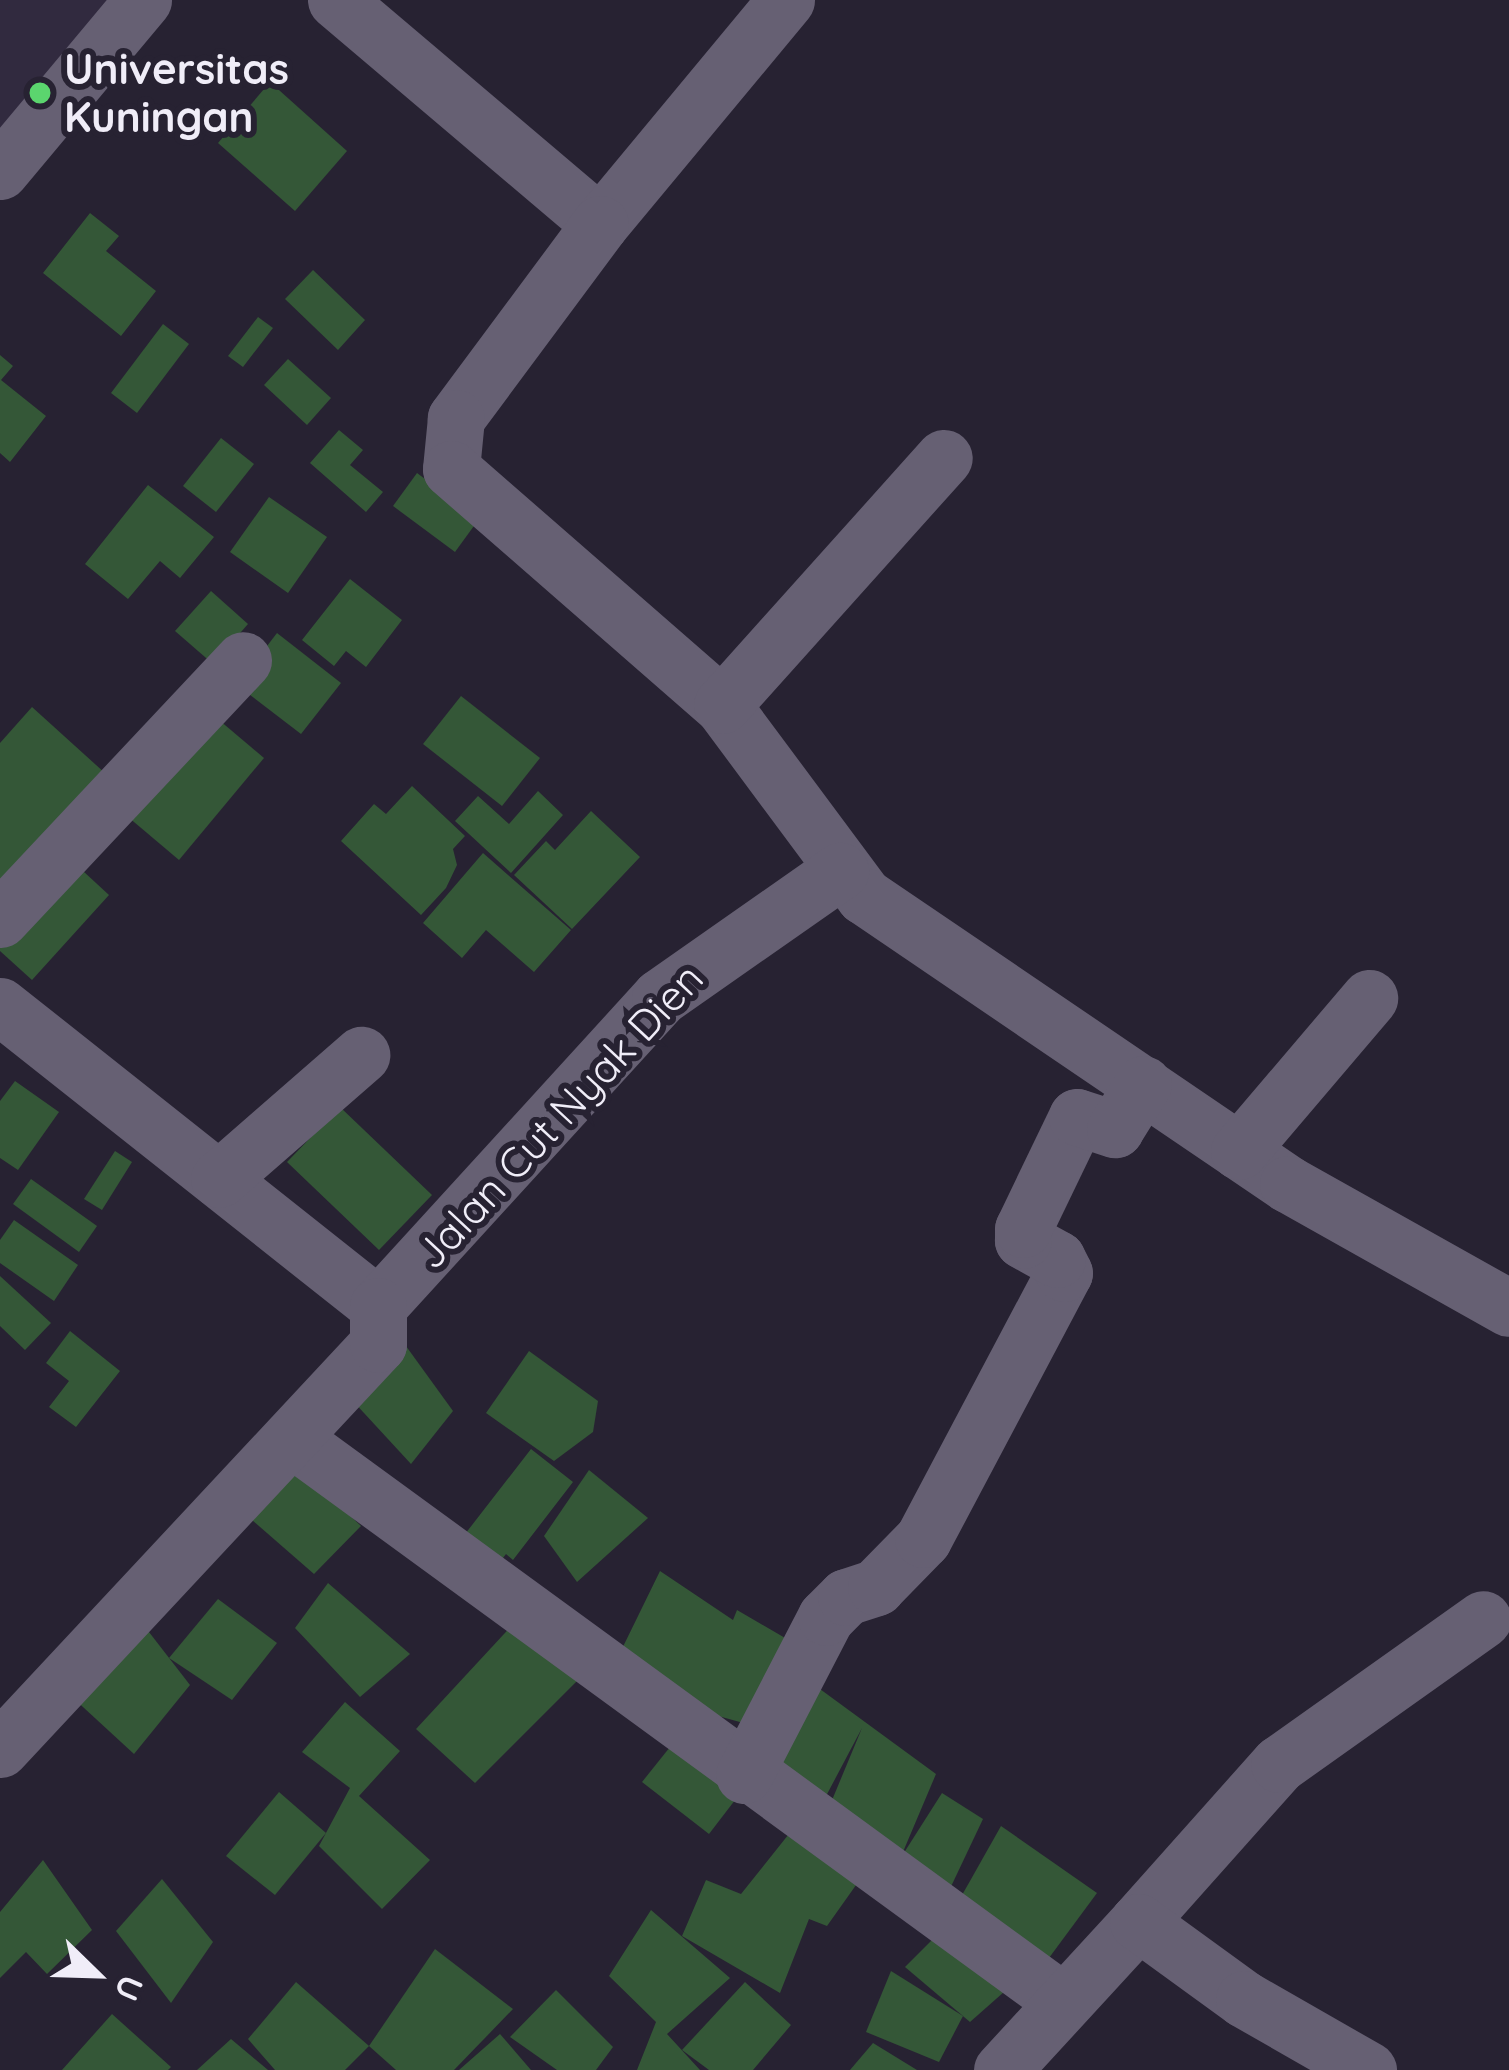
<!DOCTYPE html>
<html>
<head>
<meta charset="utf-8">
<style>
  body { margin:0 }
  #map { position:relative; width:1509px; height:2070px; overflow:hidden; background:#272232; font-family:Quicksand,sans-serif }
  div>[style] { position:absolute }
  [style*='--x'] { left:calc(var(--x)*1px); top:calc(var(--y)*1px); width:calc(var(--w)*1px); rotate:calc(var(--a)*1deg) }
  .built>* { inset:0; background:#312a3f }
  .building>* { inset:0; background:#345737 }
  .minor>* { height:57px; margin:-28.5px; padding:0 28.5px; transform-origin:28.5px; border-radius:28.5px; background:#666073 }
  .dots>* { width:33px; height:33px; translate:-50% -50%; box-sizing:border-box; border:6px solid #272232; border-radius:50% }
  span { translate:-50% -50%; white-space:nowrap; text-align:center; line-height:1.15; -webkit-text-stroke:12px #272232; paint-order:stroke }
  .poi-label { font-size:42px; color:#f0edf8; font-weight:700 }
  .left { translate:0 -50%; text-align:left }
  .street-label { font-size:42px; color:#f0edf8 }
  .north { position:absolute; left:36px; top:1914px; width:120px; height:120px; -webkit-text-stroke:9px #272232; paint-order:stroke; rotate:113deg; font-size:33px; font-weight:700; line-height:48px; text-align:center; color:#f0edf8 }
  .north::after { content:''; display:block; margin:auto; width:42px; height:54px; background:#f0edf8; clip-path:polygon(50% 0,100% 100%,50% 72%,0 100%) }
</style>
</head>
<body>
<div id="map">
  <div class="built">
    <div style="clip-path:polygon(0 0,161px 0,0 187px)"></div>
  </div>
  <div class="building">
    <div style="clip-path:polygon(270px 82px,347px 151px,295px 211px,218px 143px)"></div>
    <div style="clip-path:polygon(90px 213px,119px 236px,106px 251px,156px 291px,121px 336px,43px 273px)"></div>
    <div style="clip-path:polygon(313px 270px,365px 320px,338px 350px,285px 299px)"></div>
    <div style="clip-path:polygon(258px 317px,273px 328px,243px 367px,228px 356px)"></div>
    <div style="clip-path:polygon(163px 324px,189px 344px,137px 413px,111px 393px)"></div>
    <div style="clip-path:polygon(0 355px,13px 366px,1px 380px,46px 416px,10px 462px,0 453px)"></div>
    <div style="clip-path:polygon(288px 359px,331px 398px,307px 425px,264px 385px)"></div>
    <div style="clip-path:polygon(339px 430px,363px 450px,350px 465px,383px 492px,366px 512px,310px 463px)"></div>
    <div style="clip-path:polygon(221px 438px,254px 464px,216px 512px,183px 486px)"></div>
    <div style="clip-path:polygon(417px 473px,479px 519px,455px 552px,393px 506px)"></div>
    <div style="clip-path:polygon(148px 485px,214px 537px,180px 578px,160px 561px,128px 599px,85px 564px)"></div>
    <div style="clip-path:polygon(269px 497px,327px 537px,288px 593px,230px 552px)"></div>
    <div style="clip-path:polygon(350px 579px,402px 620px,366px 667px,346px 651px,334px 666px,302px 640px)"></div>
    <div style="clip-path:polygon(211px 591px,248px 624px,213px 664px,175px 631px)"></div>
    <div style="clip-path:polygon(277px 633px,341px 683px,301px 734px,237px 685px)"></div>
    <div style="clip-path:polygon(461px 696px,540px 758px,502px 806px,423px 744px)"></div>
    <div style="clip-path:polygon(32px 707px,106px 774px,0 893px,0 743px)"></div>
    <div style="clip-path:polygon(206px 709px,264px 758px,179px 860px,121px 811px)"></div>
    <div style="clip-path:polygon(412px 786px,465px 836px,453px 849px,457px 865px,446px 888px,421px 915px,341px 841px,374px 804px,386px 814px)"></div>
    <div style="clip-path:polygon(538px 791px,563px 815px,511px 873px,455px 821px,478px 796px,509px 824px)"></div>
    <div style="clip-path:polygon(591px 811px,640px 857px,572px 929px,514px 875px,546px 841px,555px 850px)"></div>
    <div style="clip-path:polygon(483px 853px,571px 930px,534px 972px,486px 930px,462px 958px,423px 923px)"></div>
    <div style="clip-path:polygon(70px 859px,109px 895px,32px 980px,0 951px,0 936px)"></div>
    <div style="clip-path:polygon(15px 1081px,59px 1112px,18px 1170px,0 1158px,0 1101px)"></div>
    <div style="clip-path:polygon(340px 1107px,432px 1195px,379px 1250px,287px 1162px)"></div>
    <div style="clip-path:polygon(115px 1151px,132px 1162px,102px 1210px,84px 1199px)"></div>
    <div style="clip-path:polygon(31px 1179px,97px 1226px,79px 1252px,13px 1204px)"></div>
    <div style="clip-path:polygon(14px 1220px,78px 1265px,54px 1301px,0 1263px,0 1240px)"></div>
    <div style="clip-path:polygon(0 1276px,51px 1323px,25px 1350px,0 1326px)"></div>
    <div style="clip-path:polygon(70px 1331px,120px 1371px,76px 1427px,49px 1407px,69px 1381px,46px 1363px)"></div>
    <div style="clip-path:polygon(398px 1335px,453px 1411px,411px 1464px,352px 1400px)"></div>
    <div style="clip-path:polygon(529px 1351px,598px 1401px,593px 1432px,554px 1461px,486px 1413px)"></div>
    <div style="clip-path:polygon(531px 1449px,573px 1482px,513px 1560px,506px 1554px,483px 1584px,448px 1556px)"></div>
    <div style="clip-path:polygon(297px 1466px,361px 1526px,314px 1574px,244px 1513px)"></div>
    <div style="clip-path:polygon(589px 1470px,648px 1518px,577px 1582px,544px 1536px)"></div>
    <div style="clip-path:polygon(660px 1571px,733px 1620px,737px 1610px,804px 1649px,747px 1724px,693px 1709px,616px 1661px)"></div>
    <div style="clip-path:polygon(328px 1583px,410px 1654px,360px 1697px,295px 1628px)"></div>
    <div style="clip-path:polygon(218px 1599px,277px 1643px,232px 1700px,169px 1658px)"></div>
    <div style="clip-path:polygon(515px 1622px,583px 1675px,475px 1783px,416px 1729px)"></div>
    <div style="clip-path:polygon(142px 1623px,190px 1685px,134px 1754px,71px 1696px)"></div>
    <div style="clip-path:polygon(794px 1670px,936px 1774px,900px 1859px,825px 1817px,862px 1728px,825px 1798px,762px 1764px)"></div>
    <div style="clip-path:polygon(345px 1702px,400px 1751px,359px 1796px,430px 1860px,382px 1909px,319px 1846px,350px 1788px,302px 1752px)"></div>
    <div style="clip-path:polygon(674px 1742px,742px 1791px,709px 1834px,642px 1782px)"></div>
    <div style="clip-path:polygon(279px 1792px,326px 1833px,275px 1895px,226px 1856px)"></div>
    <div style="clip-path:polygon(942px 1793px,983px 1819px,947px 1895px,900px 1859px)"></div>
    <div style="clip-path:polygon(804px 1815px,866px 1871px,827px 1926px,809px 1919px,780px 1993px,682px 1936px,706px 1880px,741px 1894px)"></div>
    <div style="clip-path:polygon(1001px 1826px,1097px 1893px,1046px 1962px,957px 1904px)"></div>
    <div style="clip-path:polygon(43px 1860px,92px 1930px,47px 1974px,26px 1952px,0 1978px,0 1912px)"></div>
    <div style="clip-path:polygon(162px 1879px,213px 1942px,171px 2003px,116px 1931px)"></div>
    <div style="clip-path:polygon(651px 1910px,730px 1978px,667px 2034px,700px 2070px,637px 2070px,656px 2022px,609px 1976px)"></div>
    <div style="clip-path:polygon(942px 1930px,1013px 1984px,970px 2022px,905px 1967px)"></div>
    <div style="clip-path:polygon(435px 1949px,513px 2009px,454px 2070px,396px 2070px,369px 2046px)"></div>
    <div style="clip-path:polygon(891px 1971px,963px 2016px,939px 2062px,866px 2032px)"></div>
    <div style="clip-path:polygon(296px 1982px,369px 2046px,345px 2070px,275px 2070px,248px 2039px)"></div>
    <div style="clip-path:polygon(745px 1982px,791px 2025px,753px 2070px,709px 2070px,682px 2050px)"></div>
    <div style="clip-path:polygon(556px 1990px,613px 2047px,596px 2070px,557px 2070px,510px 2037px)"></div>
    <div style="clip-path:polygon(112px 2014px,171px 2067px,168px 2070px,62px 2070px)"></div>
    <div style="clip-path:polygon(500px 2034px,531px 2070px,459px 2070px)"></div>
    <div style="clip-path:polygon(231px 2039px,268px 2070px,197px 2070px)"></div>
    <div style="clip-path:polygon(873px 2043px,917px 2070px,850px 2070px)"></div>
  </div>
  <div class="minor">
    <div style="--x:336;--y:0;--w:346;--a:40.3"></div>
    <div style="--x:786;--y:0;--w:291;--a:129.7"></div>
    <div style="--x:600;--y:224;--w:242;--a:126.6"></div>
    <div style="--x:456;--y:418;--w:51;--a:95.6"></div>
    <div style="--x:451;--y:469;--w:359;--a:41.1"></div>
    <div style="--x:722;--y:705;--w:238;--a:53.4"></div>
    <div style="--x:864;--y:896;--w:513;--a:34.19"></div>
    <div style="--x:1288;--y:1184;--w:253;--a:29.3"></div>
    <div style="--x:0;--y:171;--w:223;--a:-50.1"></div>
    <div style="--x:722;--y:705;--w:332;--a:-48.1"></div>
    <div style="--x:0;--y:919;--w:355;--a:-46.8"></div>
    <div style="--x:0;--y:1006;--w:483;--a:38.4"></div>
    <div style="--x:1239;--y:1151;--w:201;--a:-49.6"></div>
    <div style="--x:219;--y:1179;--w:189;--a:-41.1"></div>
    <div style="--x:378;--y:1306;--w:418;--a:-47.6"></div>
    <div style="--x:660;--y:997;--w:220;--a:-35"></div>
    <div style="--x:291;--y:1438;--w:953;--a:36.12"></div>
    <div style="--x:0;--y:1749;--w:554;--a:-46.97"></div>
    <div style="--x:378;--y:1344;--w:38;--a:-90"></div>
    <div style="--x:744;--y:1775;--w:178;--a:-62.6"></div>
    <div style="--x:826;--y:1617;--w:28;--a:-45"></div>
    <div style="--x:846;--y:1597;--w:32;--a:-18"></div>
    <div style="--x:876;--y:1587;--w:67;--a:-45.6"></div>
    <div style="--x:923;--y:1539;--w:301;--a:-62.1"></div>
    <div style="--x:1064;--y:1273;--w:16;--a:-117"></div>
    <div style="--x:1057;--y:1259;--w:39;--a:-151"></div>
    <div style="--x:1023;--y:1240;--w:11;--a:-90"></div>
    <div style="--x:1023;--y:1229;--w:124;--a:-64.3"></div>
    <div style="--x:1077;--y:1117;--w:40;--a:18"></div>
    <div style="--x:1115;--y:1129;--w:53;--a:-58.1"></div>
    <div style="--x:1138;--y:1922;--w:212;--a:-48.3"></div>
    <div style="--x:1279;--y:1764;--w:250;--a:-35.4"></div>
    <div style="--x:1002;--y:2070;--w:201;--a:-47.4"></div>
    <div style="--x:1138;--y:1922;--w:131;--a:36"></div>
    <div style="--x:1244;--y:1999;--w:143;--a:29.8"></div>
  </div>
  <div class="dots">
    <div style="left:40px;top:93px;background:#5bd56e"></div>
  </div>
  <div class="poi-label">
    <span class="left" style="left:64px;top:93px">Universitas<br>Kuningan</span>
  </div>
  <div class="street-label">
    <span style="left:559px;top:1116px;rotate:-47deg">Jalan Cut Nyak Dien</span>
  </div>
  <div class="north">U</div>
</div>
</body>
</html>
